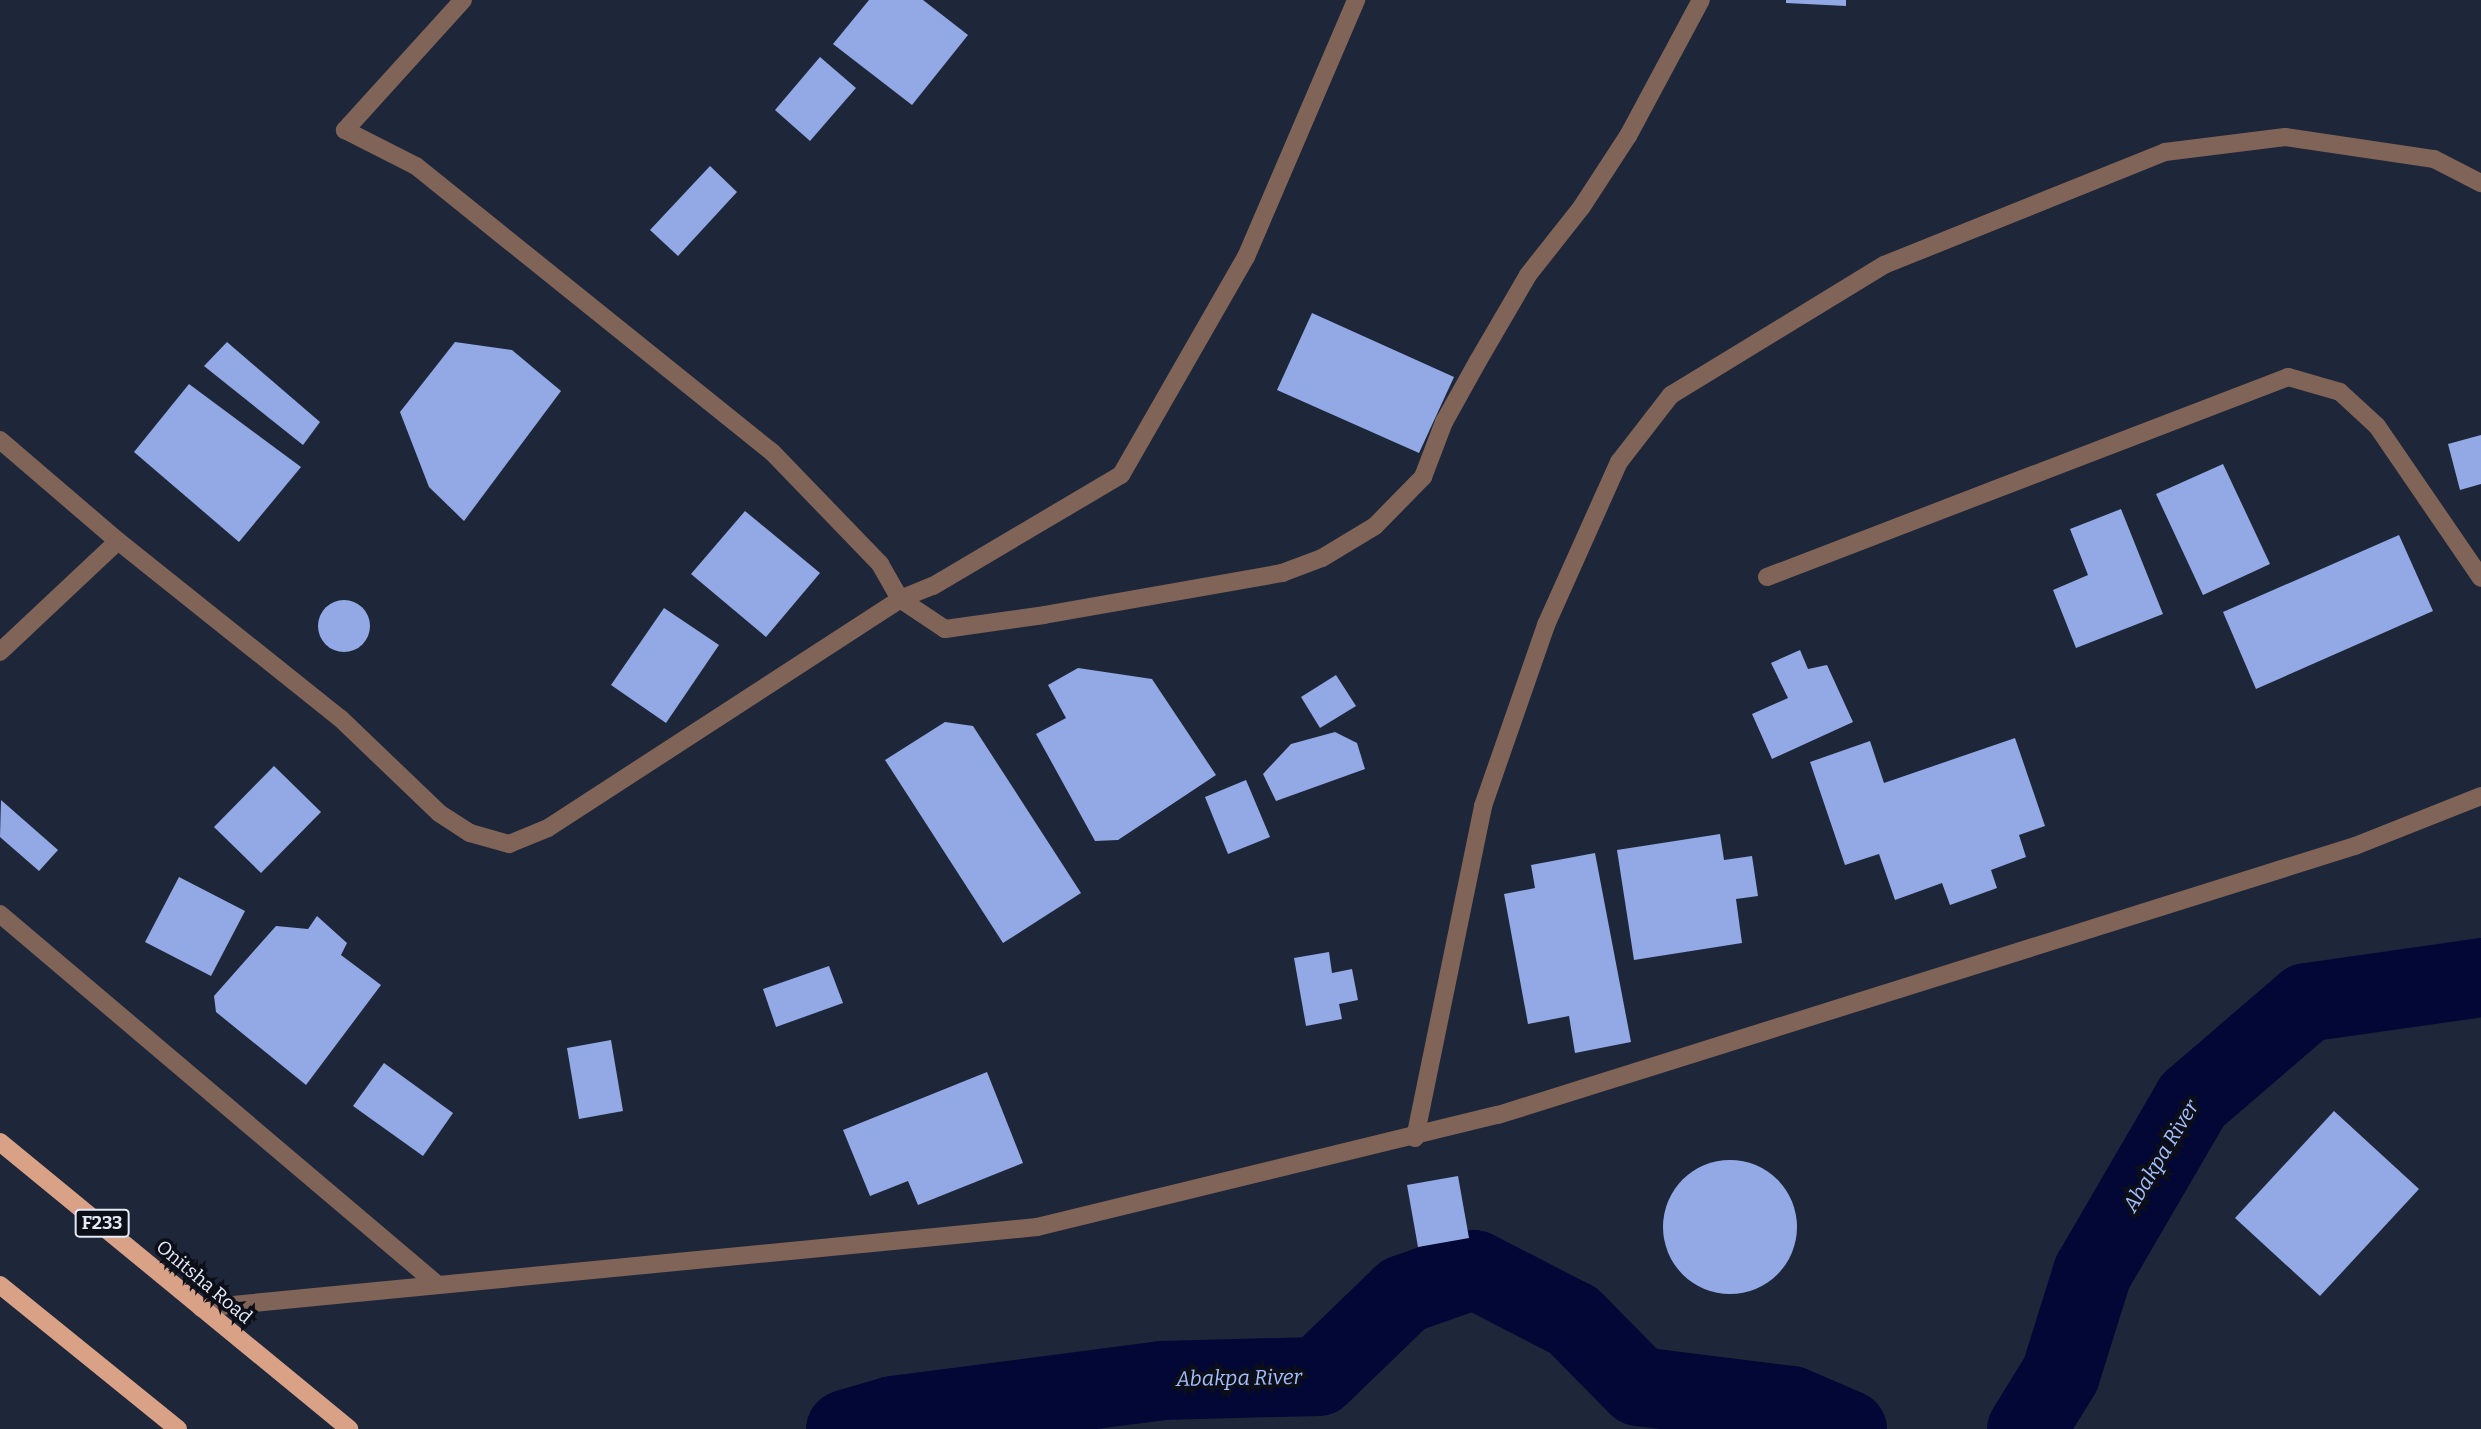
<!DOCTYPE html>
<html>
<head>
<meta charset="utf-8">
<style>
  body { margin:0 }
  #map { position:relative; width:2481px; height:1429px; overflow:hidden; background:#1e2639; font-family:Bitter,serif }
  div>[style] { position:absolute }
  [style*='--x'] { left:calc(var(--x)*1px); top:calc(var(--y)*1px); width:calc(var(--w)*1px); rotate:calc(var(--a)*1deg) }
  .river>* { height:79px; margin:-39.5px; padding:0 39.5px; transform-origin:39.5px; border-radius:39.5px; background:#030736 }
  .building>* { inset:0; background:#92a9e5 }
  .round { border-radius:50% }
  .minor>* { height:18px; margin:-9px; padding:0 9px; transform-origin:9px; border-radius:9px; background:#806457 }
  .major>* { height:18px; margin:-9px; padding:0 9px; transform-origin:9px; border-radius:9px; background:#d9a186 }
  span { translate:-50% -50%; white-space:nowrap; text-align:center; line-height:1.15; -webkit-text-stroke:7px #0c0f18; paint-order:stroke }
  .shield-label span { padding:2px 5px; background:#0c0f18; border:2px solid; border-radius:5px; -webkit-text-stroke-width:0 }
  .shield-label { font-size:18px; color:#e4eaf7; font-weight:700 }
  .street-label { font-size:19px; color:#e4eaf7 }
  .water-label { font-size:21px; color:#a4beff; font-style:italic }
</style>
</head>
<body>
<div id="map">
  <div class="river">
    <div style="--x:845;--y:1429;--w:50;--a:-16.3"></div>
    <div style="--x:893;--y:1415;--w:270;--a:-7.4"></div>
    <div style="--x:1161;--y:1380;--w:157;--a:-1.5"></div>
    <div style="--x:1318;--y:1376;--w:118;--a:-44"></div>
    <div style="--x:1403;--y:1294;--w:75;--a:-19.4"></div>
    <div style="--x:1474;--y:1269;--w:111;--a:27.3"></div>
    <div style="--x:1573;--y:1320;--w:93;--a:45.4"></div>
    <div style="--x:1638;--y:1386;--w:154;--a:7.1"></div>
    <div style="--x:1791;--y:1405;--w:61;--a:23.2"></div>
    <div style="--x:2026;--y:1429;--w:65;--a:-58.3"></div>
    <div style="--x:2060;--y:1374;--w:107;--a:-72.6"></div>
    <div style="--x:2092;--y:1272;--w:199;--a:-59.8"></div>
    <div style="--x:2192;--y:1100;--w:150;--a:-40.7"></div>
    <div style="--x:2306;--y:1002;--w:177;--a:-8.1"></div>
  </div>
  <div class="building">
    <div style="clip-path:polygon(869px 0,923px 0,968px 35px,912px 105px,833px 44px)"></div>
    <div style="clip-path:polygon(1786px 0,1846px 0,1846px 6px,1786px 3px)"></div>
    <div style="clip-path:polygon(820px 57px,856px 88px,810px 141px,775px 110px)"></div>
    <div style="clip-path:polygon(710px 166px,737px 192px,678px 256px,650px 230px)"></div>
    <div style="clip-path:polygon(1312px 313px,1454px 377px,1419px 453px,1277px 390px)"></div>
    <div style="clip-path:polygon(227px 342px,320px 422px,303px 445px,204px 366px)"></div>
    <div style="clip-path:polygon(455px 342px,512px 350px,561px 391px,464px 521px,429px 487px,400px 412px)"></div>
    <div style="clip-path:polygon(189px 384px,301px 467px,239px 542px,134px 452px)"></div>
    <div style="clip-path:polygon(2481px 435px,2481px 484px,2460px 490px,2448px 444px)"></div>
    <div style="clip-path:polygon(2223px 464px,2270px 564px,2203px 595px,2156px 494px)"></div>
    <div style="clip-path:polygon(2121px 509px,2163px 614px,2076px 648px,2053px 590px,2088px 575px,2070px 529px)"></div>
    <div style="clip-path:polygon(745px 511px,820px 573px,766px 637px,691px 574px)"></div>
    <div style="clip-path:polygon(2399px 535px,2433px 611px,2256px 689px,2223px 612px)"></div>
    <div class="round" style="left:318px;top:600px;width:52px;height:52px"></div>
    <div style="clip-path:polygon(664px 608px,719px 645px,666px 723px,611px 685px)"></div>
    <div style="clip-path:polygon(1800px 650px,1808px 669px,1827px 665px,1853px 722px,1772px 759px,1752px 714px,1788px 698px,1771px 663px)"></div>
    <div style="clip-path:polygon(1078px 668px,1152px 679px,1216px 775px,1118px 840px,1095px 841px,1036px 734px,1066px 718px,1048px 685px)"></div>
    <div style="clip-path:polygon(1336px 675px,1356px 706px,1320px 728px,1301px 697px)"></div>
    <div style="clip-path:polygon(945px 722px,973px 726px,1081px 893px,1003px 943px,885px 760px)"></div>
    <div style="clip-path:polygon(1335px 732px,1357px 743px,1365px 769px,1276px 801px,1263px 774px,1291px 744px)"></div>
    <div style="clip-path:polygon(2015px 738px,2045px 826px,2019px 835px,2026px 857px,1991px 870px,1997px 888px,1950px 905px,1942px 883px,1895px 900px,1879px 854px,1845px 865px,1810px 762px,1870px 741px,1884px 783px)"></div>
    <div style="clip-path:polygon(274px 766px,321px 812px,261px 873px,214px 827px)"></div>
    <div style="clip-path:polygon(1246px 780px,1270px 837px,1228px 854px,1205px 797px)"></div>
    <div style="clip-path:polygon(1px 800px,58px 850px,39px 871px,0 837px)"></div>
    <div style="clip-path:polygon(1720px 834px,1724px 860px,1752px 856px,1758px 896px,1736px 899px,1742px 943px,1634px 960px,1617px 850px)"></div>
    <div style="clip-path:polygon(1595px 853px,1631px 1042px,1575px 1053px,1569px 1016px,1528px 1024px,1504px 894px,1535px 888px,1531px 865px)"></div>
    <div style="clip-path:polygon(179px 877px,245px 911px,211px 976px,145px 942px)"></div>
    <div style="clip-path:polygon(317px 916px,347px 943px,341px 955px,381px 985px,306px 1085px,216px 1012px,214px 996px,276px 926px,308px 929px)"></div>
    <div style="clip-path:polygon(1329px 952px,1332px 973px,1352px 969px,1358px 1000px,1339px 1004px,1342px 1019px,1306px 1026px,1294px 958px)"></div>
    <div style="clip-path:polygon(829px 966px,843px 1003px,776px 1027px,763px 989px)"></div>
    <div style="clip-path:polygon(611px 1040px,623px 1111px,579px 1119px,567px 1048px)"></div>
    <div style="clip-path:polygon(384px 1063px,453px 1113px,423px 1156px,353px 1106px)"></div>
    <div style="clip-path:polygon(987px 1072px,1023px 1163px,918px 1205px,908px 1181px,870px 1196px,843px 1130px)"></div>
    <div style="clip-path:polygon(2334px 1111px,2419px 1189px,2320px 1296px,2235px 1218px)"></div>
    <div class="round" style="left:1663px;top:1160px;width:134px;height:134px"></div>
    <div style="clip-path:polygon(1458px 1176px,1469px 1238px,1418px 1247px,1407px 1185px)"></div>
  </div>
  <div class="minor">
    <div style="--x:463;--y:0;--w:176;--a:132.2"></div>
    <div style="--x:345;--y:130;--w:80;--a:26.9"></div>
    <div style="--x:416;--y:166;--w:457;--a:38.8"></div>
    <div style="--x:772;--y:452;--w:156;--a:46"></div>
    <div style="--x:880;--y:564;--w:40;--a:60.3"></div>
    <div style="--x:900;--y:599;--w:35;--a:-22"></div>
    <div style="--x:933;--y:586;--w:218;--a:-30.6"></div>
    <div style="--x:1121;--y:475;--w:251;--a:-60.2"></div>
    <div style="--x:1246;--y:257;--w:280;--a:-66.8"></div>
    <div style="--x:0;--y:440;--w:155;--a:40.6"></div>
    <div style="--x:118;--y:541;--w:162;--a:136.8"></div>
    <div style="--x:118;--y:541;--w:284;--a:38.6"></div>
    <div style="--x:340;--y:718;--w:137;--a:43.8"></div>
    <div style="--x:439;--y:813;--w:37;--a:33"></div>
    <div style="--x:470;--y:833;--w:41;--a:15.8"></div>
    <div style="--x:509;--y:844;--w:42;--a:-22.3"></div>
    <div style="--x:548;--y:828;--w:420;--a:-33"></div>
    <div style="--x:900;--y:599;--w:54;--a:33.7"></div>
    <div style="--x:945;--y:629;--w:100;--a:-8"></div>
    <div style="--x:1044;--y:615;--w:242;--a:-10"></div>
    <div style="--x:1282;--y:573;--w:43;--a:-20.6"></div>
    <div style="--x:1322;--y:558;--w:62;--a:-31.1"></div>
    <div style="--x:1375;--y:526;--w:69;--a:-45.6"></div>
    <div style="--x:1423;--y:477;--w:59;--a:-69.1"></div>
    <div style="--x:1444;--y:422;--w:70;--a:-60.9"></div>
    <div style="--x:1478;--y:361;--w:99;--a:-59.8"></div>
    <div style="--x:1528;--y:275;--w:85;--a:-51.7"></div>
    <div style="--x:1581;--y:208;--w:86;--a:-56.9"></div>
    <div style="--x:1628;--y:136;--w:154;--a:-61.8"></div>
    <div style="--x:1767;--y:577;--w:558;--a:-21"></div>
    <div style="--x:2288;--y:377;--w:54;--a:16.1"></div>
    <div style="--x:2340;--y:392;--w:50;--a:42.6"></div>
    <div style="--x:2377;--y:426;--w:184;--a:55.6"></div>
    <div style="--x:0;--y:914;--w:574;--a:40.27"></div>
    <div style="--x:1415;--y:1138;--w:339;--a:-78.4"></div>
    <div style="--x:1483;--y:806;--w:192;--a:-70.8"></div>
    <div style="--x:1546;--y:625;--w:179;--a:-65.9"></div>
    <div style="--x:1619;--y:462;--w:85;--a:-52.2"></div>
    <div style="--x:1671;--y:395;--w:250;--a:-31.4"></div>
    <div style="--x:1884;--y:265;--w:303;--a:-21.9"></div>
    <div style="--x:2165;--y:152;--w:121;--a:-7.1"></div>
    <div style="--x:2285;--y:137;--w:151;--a:8.4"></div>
    <div style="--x:2434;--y:159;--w:53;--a:27.1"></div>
    <div style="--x:201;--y:1308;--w:840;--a:-5.53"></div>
    <div style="--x:1037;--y:1227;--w:474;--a:-13.7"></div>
    <div style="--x:1498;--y:1115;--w:898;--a:-17.43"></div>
    <div style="--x:2355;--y:846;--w:136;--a:-21.6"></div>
  </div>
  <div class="major">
    <div style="--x:0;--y:1142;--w:452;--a:39.4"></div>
    <div style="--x:0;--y:1285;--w:229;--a:39"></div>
  </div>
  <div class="shield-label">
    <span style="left:102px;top:1223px">F233</span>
  </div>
  <div class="street-label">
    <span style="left:204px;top:1282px;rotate:40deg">Onitsha Road</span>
  </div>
  <div class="water-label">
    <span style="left:2161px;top:1156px;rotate:-59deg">Abakpa River</span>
    <span style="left:1239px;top:1378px;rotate:-1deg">Abakpa River</span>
  </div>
</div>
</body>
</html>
